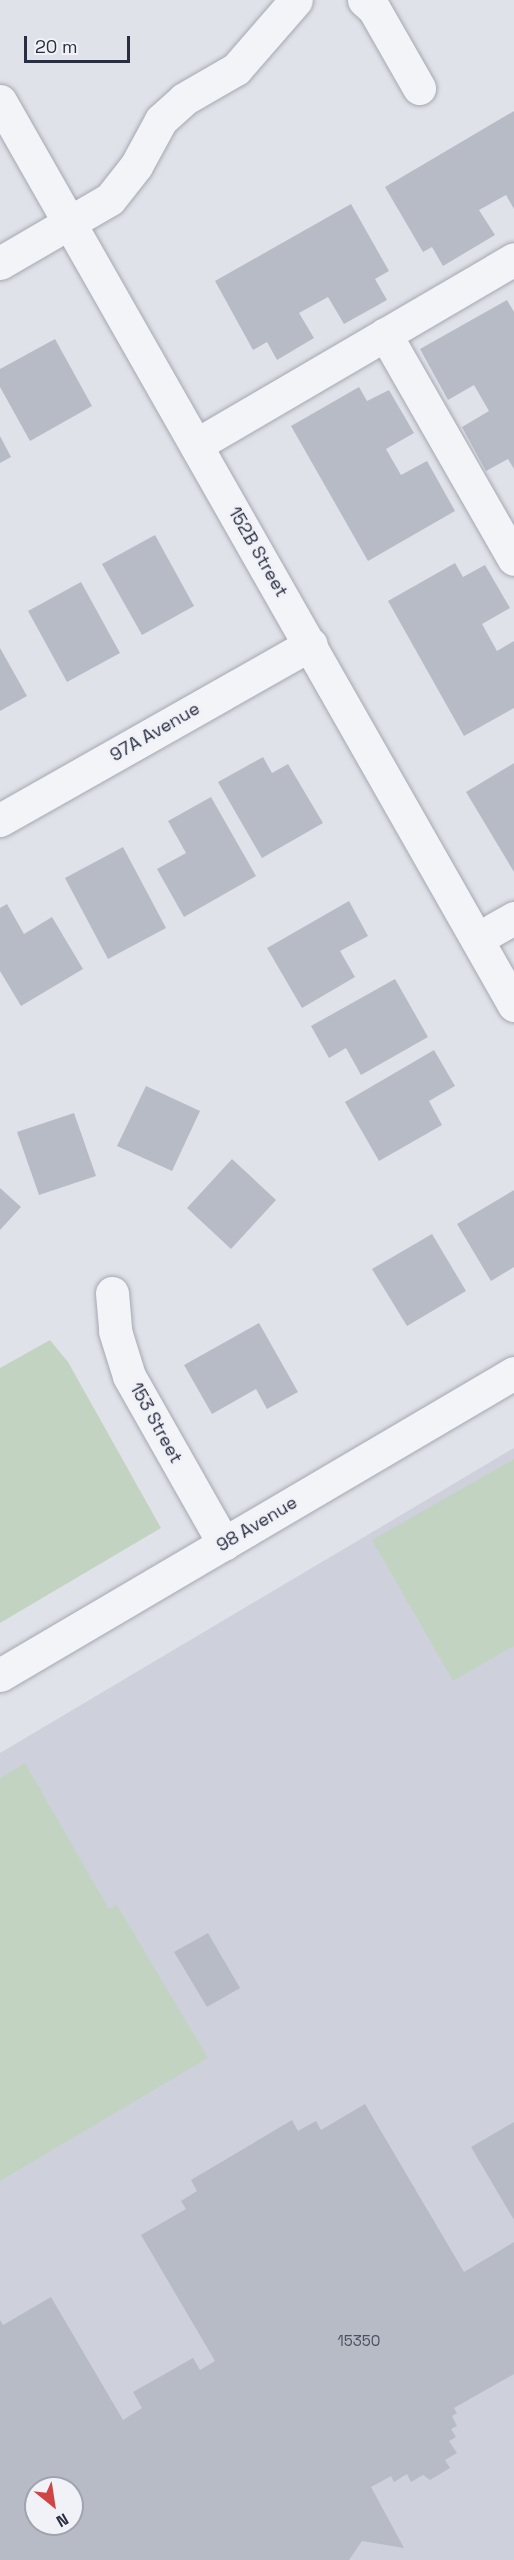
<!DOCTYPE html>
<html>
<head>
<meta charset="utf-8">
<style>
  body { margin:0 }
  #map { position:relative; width:514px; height:2560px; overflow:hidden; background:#e0e2e9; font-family:"Space Grotesk",sans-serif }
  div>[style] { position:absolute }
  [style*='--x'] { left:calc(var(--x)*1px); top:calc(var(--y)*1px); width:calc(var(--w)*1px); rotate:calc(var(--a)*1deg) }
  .built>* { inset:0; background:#ced1db }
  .green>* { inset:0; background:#c3d3c1 }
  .building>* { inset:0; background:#b7bbc6 }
  .roads { filter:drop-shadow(0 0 2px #a5a8b3) drop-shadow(0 0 2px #a5a8b3) }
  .minor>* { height:33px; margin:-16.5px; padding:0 16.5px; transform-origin:16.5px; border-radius:16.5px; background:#f3f4f7 }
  span { translate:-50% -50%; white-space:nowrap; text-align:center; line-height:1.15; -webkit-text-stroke:6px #f0f2f7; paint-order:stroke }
  .number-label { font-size:15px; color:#4c5162 }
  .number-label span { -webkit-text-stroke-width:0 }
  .street-label { font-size:18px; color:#292e41 }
  .north { position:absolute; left:24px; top:2476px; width:60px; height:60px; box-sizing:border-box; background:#f0f2f7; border:2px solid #a0a4ae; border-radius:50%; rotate:150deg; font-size:16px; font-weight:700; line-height:24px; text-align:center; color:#292e41 }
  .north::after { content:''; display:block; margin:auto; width:21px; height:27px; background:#cf4545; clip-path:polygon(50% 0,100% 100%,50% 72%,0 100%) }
  .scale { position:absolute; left:24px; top:36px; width:106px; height:27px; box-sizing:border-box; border:3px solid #292e41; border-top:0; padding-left:8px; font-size:18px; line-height:21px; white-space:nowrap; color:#292e41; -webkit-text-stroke:4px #f0f2f7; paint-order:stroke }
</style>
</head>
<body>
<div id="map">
  <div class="built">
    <div style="clip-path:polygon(evenodd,514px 1448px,514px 2560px,0 2560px,0 1753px,514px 1448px,36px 2488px,72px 2488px,72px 2524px,36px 2524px,36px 2488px)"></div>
  </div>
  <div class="green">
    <div style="clip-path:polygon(50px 1340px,68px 1362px,161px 1528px,0 1623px,0 1368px)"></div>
    <div style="clip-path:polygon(514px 1459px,514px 1646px,453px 1681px,372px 1540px)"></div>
    <div style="clip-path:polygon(25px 1763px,109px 1909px,117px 1905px,208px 2058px,0 2181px,0 1778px)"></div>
  </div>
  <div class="building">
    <div style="clip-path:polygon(514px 111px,514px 209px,506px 195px,479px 210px,495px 235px,443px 266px,432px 247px,423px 252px,385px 187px)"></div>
    <div style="clip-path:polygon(351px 204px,389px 271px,375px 279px,387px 300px,344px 324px,328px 297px,299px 313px,314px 338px,277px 360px,267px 342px,253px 350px,215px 281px)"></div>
    <div style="clip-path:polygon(507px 300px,514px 312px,514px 469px,508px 459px,486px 471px,462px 427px,489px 411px,474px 385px,448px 400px,420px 349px)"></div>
    <div style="clip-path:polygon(55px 339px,92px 406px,30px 441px,0 387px,0 369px)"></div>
    <div style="clip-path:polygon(359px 387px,367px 401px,389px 390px,414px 433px,386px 449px,401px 475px,427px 461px,455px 511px,368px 561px,291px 426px)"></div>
    <div style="clip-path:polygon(0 436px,11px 457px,0 463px)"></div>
    <div style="clip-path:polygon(155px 535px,194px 606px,142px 635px,102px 564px)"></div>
    <div style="clip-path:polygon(455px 563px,463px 577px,485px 565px,510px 608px,482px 624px,497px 651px,514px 641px,514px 708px,464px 736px,388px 601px)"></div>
    <div style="clip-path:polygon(81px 582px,120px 653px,67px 682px,28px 611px)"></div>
    <div style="clip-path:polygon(0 648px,27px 696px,0 711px)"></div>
    <div style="clip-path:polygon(263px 757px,272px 773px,288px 764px,323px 823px,262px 858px,218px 782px)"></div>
    <div style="clip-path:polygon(514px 763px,514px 872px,466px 792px)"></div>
    <div style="clip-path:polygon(211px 797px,256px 876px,184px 917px,157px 869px,186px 853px,168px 821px)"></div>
    <div style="clip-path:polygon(123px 847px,166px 928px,108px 959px,65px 878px)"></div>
    <div style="clip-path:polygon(349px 901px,368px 936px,340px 951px,355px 977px,302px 1008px,267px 948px)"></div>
    <div style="clip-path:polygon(7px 904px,24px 934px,52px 917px,83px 969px,21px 1006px,0 971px,0 908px)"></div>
    <div style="clip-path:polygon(395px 979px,428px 1037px,361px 1075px,346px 1048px,329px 1058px,311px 1026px)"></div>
    <div style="clip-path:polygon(434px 1050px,455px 1086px,429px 1101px,442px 1125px,379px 1161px,345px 1102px)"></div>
    <div style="clip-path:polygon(146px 1086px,200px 1111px,172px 1171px,117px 1146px)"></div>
    <div style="clip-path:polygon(74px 1113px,96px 1176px,39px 1195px,17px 1132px)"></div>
    <div style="clip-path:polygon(232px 1159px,276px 1200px,231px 1249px,187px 1208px)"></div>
    <div style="clip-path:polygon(0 1188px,21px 1207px,0 1230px)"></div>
    <div style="clip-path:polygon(514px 1190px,514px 1267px,491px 1281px,457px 1224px)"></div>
    <div style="clip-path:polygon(432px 1234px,466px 1291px,407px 1326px,372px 1269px)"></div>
    <div style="clip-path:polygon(259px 1323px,298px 1392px,267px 1409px,256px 1389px,212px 1414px,184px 1365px)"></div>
    <div style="clip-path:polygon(208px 1933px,240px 1988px,207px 2007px,174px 1952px)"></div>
    <div style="clip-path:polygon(evenodd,365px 2104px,464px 2272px,514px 2242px,514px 2374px,454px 2408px,457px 2413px,452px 2416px,457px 2426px,451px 2429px,456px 2437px,449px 2441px,457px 2453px,445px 2460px,450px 2468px,430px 2480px,423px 2475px,411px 2482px,407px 2474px,394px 2482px,391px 2476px,371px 2487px,404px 2548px,362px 2541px,349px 2560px,0 2560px,0 2320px,3px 2325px,51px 2297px,123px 2420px,142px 2408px,133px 2392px,193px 2358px,200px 2370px,215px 2361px,141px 2235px,186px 2209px,181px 2201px,197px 2191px,191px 2180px,292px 2120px,298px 2131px,316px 2121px,321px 2130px,365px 2104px,36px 2488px,72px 2488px,72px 2524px,36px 2524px,36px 2488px)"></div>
    <div style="clip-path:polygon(514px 2122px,514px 2220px,471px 2147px)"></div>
  </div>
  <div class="roads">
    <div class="minor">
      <div style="--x:364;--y:0;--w:13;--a:42"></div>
      <div style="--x:374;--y:9;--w:91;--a:60.3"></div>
      <div style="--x:0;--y:101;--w:1040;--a:60.38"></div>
      <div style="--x:0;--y:263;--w:127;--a:-30.2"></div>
      <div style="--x:110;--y:199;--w:42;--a:-51.8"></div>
      <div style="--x:136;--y:166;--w:52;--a:-61.5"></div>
      <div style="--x:161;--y:120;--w:31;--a:-42"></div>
      <div style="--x:184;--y:99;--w:60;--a:-30"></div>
      <div style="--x:236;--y:69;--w:91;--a:-49"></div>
      <div style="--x:385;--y:334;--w:259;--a:60.2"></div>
      <div style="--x:196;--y:445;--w:368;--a:-30.3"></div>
      <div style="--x:0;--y:820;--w:357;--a:-29.5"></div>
      <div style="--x:477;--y:939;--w:43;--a:-29.6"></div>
      <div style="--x:112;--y:1293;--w:38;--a:85"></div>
      <div style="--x:115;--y:1331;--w:47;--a:72.7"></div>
      <div style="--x:129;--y:1376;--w:193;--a:60.5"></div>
      <div style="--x:0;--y:1675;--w:596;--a:-30.44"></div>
    </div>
  </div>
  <div class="number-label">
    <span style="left:359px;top:2341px">15350</span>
  </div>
  <div class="street-label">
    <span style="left:258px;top:552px;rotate:60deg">152B Street</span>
    <span style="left:155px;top:732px;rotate:-30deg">97A Avenue</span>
    <span style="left:156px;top:1423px;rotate:61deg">153 Street</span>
    <span style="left:257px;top:1524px;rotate:-31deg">98 Avenue</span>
  </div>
  <div class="north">N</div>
  <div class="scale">20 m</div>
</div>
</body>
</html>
